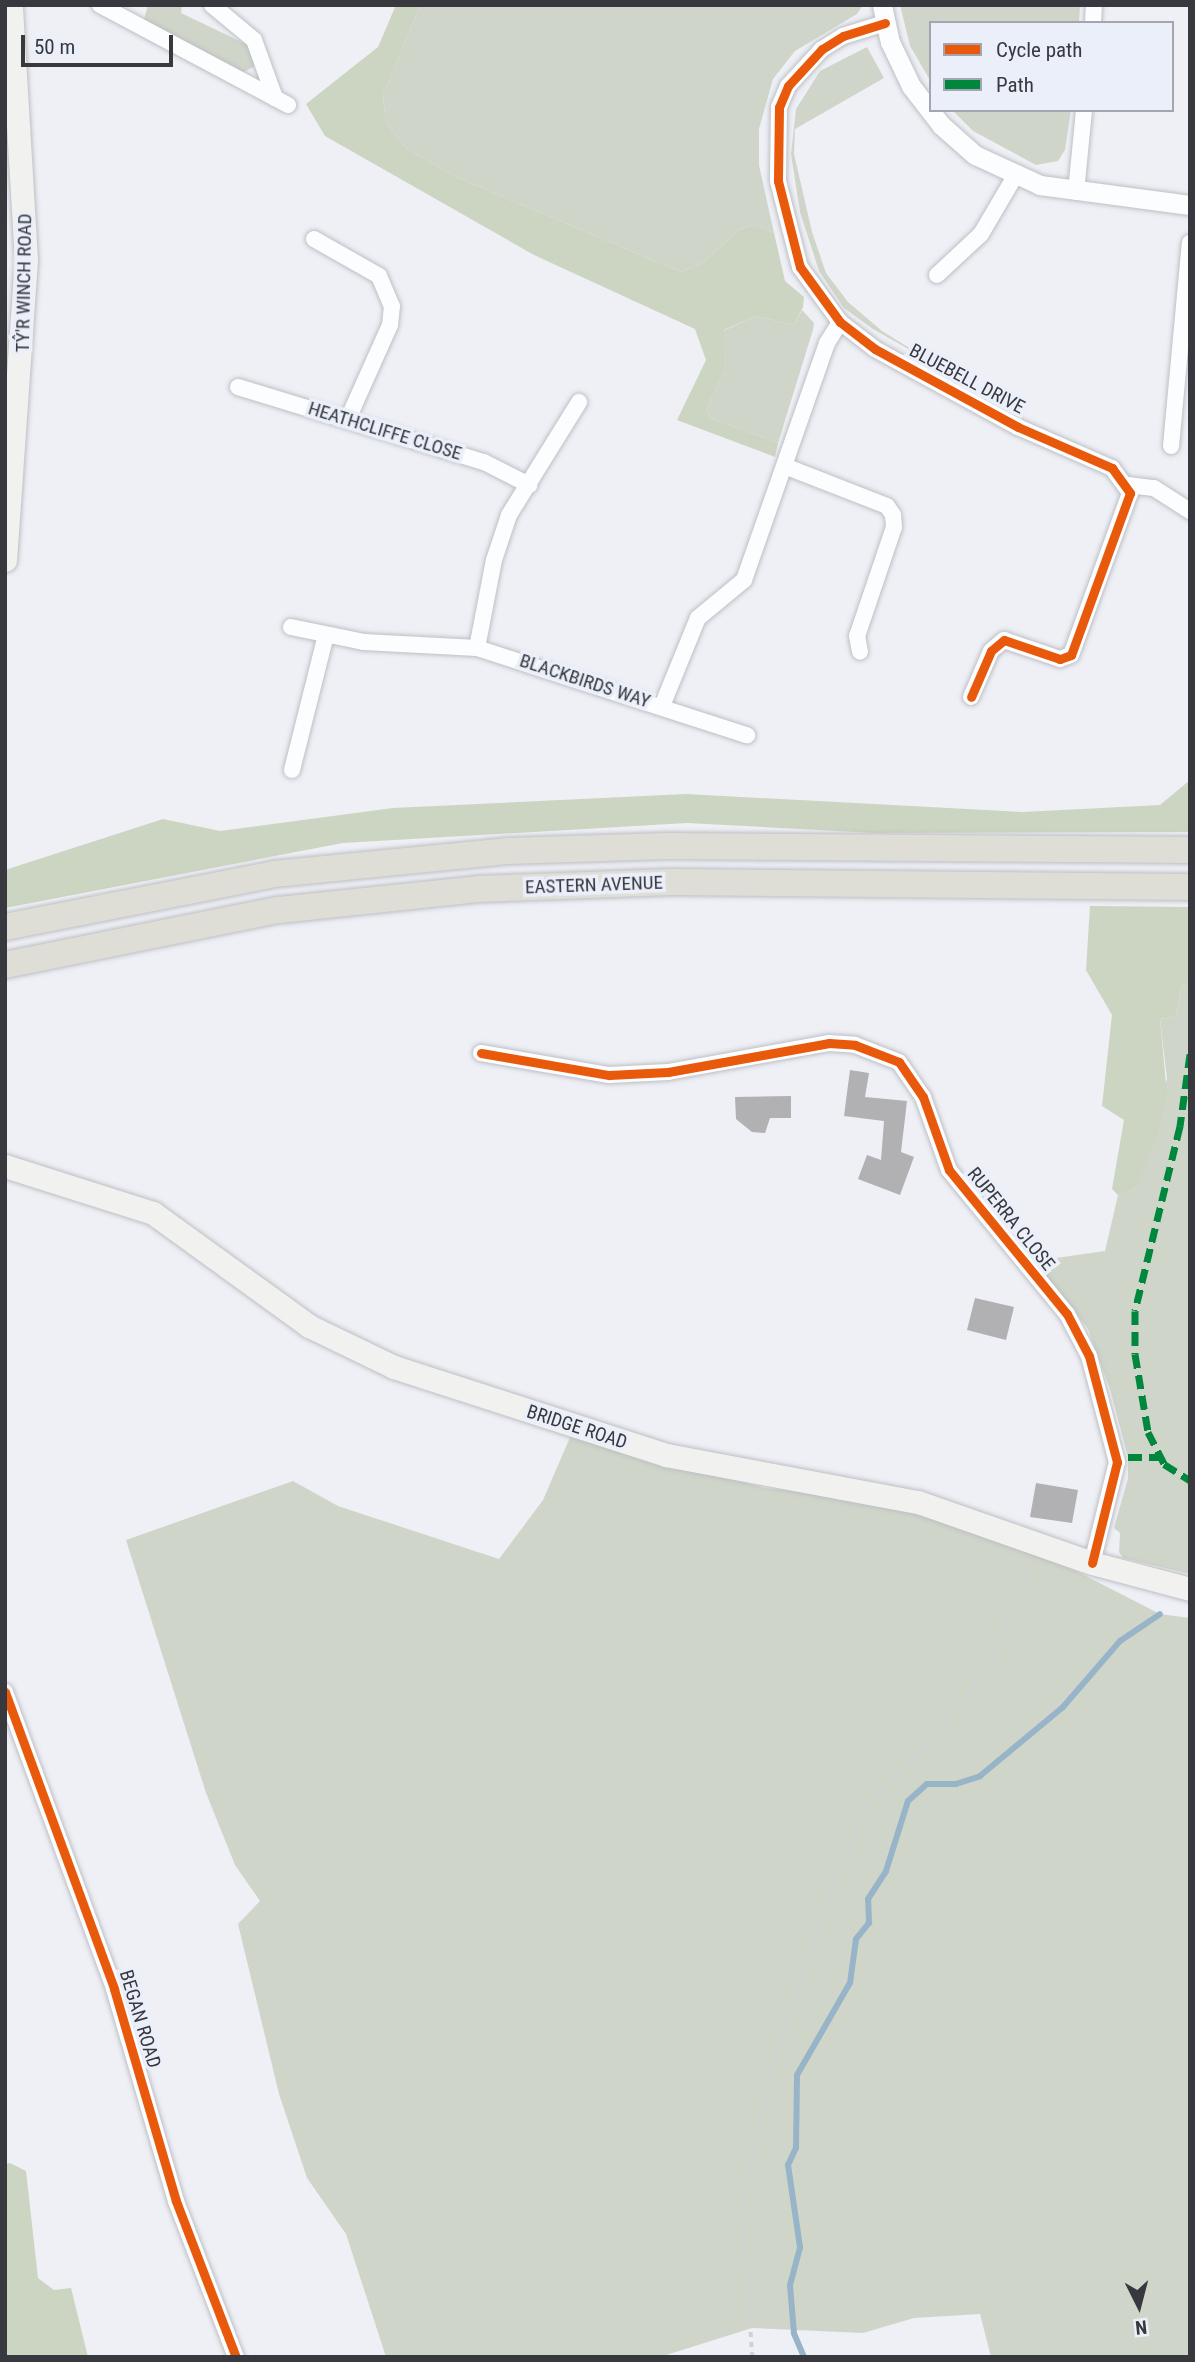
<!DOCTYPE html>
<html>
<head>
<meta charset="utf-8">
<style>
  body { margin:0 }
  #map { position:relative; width:1195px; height:2362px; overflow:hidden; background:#eef0f6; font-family:"Roboto Condensed",sans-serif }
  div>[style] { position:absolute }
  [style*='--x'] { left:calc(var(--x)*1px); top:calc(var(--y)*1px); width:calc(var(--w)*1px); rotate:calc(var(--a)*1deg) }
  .green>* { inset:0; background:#cfd6c9 }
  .forest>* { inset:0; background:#ccd5c1 }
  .stream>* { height:6px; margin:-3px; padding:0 3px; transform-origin:3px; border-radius:3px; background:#98b4c9 }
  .building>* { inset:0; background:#b1b0b2 }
  .path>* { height:3.5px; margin-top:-1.75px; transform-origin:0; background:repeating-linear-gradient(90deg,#d0d1d3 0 5px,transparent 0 10px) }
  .roads { filter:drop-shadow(0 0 2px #bebfc3) drop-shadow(0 0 2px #bebfc3) }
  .minor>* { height:16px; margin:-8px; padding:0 8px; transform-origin:8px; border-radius:8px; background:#fcfdfe }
  .tertiary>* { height:19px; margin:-9.5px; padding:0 9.5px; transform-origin:9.5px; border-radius:9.5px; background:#fcfdfe }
  .secondary>* { height:23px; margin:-11.5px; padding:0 11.5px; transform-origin:11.5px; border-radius:11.5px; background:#f1f1ef }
  .trunk>* { height:26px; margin:-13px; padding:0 13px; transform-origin:13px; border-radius:13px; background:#deded6 }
  .quiet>* { height:7px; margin-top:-3.5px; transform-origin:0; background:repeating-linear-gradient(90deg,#00873e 0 14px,transparent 0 21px) }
  .cycleway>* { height:9px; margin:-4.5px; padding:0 4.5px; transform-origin:4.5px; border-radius:4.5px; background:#e8590c }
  span { translate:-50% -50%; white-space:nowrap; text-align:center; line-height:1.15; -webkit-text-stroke:7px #ebeffa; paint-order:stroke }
  .street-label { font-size:19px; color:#38393e }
  .frame { position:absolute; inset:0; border:7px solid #38393e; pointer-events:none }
  .legend { position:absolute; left:929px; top:21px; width:245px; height:91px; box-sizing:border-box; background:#ebeffa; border:2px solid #a3a6af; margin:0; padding:9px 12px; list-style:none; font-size:21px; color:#38393e }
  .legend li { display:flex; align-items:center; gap:14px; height:35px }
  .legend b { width:35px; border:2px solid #a3a6af }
  .north { position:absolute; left:1104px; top:2271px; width:70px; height:70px; -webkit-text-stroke:5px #ebeffa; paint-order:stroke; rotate:174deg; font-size:19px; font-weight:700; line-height:28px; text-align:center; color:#38393e }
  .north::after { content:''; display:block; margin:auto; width:24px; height:32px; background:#38393e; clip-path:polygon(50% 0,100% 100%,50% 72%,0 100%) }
  .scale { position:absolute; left:21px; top:35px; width:152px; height:32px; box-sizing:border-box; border:4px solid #38393e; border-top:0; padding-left:9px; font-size:21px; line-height:24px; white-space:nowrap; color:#38393e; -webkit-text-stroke:5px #ebeffa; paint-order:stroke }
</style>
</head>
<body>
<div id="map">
  <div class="green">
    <div style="clip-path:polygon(148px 5px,182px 5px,181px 13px,250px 46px,257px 65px,240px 74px,144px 20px)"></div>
    <div style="clip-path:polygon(420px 5px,863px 5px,857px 14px,795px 51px,773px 79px,759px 129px,759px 165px,774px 233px,754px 225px,739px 230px,703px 263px,681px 272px,456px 177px,406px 148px,386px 123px,383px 96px)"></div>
    <div style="clip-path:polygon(900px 5px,1080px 5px,1079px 23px,931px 23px,931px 82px,910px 46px)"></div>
    <div style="clip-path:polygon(867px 47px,884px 78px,795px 129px,794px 154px,812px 232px,826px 273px,848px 302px,882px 331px,940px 367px,873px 329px,844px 308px,819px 271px,800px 212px,791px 154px,796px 109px,820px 71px)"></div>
    <div style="clip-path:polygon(952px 110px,1071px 110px,1065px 150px,1058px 161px,1036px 165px,973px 131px)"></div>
    <div style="clip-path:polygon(802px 310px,814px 323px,813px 330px,778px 443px,710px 418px,706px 410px,725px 370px,723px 331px,756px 316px,794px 325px)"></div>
    <div style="clip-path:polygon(1190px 983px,1190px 1574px,1123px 1558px,1119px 1552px,1120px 1533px,1114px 1528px,1128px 1478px,1128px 1457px,1110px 1389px,1088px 1329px,1035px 1261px,1105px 1251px,1118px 1195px,1135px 1189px,1167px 1079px,1160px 1019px,1176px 1016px,1182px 985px)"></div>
    <div style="clip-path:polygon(571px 1435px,765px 1488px,864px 1498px,933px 1513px,1078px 1572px,1160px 1614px,1190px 1618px,1190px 2357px,991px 2357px,980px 2314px,914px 2318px,863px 2333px,752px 2328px,660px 2357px,386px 2357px,346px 2234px,307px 2178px,279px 2094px,238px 1924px,260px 1901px,235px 1865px,206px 1793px,126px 1540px,293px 1481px,338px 1506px,499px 1559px,543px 1500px)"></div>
  </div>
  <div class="forest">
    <div style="clip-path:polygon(396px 5px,420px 5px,383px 96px,386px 123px,406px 148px,456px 177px,681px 272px,703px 263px,739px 230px,754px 225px,774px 233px,785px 281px,804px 297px,803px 307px,794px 325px,756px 316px,724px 330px,725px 370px,706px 410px,710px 418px,778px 443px,775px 457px,677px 420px,706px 360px,695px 329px,534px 255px,325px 136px,306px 104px,378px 47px)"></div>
    <div style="clip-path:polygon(1190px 780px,1190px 832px,875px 833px,687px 823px,343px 843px,5px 908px,5px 870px,163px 819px,220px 831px,393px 808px,686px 794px,1023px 812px,1160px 805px)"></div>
    <div style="clip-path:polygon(1090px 906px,1190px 907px,1190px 983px,1182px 985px,1176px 1016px,1160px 1019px,1167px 1095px,1157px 1138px,1135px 1189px,1118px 1195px,1112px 1189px,1124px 1120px,1102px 1106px,1112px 1015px,1086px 970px)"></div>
    <div style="clip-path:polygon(10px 2163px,26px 2171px,38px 2278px,54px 2290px,71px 2288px,88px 2357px,5px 2357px,5px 2164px)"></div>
  </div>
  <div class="stream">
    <div style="--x:804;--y:2357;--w:26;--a:-113"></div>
    <div style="--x:794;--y:2333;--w:48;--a:-94.8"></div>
    <div style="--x:790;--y:2285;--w:39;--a:-75"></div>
    <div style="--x:800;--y:2247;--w:83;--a:-98.3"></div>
    <div style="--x:788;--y:2165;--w:19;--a:-65"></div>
    <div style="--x:796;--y:2148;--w:73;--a:-89.2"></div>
    <div style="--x:797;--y:2075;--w:106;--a:-60.1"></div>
    <div style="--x:850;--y:1983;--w:44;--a:-82.2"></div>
    <div style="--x:856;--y:1939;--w:21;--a:-51"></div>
    <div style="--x:869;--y:1923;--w:24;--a:-92"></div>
    <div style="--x:868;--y:1899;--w:33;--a:-57"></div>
    <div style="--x:886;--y:1871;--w:73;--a:-72.6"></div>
    <div style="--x:908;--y:1801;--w:25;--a:-42"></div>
    <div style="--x:927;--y:1784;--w:29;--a:0"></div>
    <div style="--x:956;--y:1784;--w:25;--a:-18"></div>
    <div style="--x:980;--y:1776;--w:108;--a:-39.7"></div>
    <div style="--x:1063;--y:1707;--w:87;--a:-49.2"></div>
    <div style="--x:1120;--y:1641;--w:48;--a:-34"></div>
  </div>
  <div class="building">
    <div style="clip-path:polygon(850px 1070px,869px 1073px,865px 1097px,907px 1101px,901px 1152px,914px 1157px,900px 1195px,858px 1179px,867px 1155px,881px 1160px,884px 1121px,844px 1116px)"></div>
    <div style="clip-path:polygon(791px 1096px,791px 1118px,770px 1118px,765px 1133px,752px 1132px,736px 1119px,735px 1097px)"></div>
    <div style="clip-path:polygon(975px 1298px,1014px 1307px,1006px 1340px,967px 1330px)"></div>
    <div style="clip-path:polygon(1036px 1483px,1078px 1490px,1072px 1523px,1030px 1517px)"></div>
  </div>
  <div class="path">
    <div style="--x:752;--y:2357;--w:160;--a:-93.9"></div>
    <div style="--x:741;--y:2197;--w:153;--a:-76.4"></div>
    <div style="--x:777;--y:2048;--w:163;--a:-71.3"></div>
    <div style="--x:829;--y:1894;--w:101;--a:-66"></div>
    <div style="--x:870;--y:1802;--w:75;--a:-45"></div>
    <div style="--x:923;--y:1749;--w:114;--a:-51.4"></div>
    <div style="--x:994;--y:1660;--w:103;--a:-69.4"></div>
  </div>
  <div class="roads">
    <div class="minor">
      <div style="--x:100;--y:5;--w:213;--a:28"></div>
      <div style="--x:212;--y:5;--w:55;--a:39.8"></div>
      <div style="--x:254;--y:40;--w:62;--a:70.1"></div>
      <div style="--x:885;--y:23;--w:44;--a:162.8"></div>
      <div style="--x:843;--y:36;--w:25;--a:148"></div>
      <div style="--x:822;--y:49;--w:50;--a:132.6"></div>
      <div style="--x:788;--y:86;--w:23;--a:113"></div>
      <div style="--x:779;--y:107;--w:74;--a:90.8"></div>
      <div style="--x:778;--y:181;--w:89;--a:75.7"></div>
      <div style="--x:800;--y:267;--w:68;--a:54"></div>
      <div style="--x:840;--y:322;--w:44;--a:37.6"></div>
      <div style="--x:875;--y:349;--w:163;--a:28.6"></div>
      <div style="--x:1018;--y:427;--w:103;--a:23.6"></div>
      <div style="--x:1112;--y:468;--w:31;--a:54"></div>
      <div style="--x:1130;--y:493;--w:172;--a:110"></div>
      <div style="--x:1071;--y:655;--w:12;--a:160"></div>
      <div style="--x:1060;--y:659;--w:59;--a:-161.3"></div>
      <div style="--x:1004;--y:640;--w:17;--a:140"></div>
      <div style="--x:991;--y:651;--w:50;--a:113.5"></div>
      <div style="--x:1093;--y:23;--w:18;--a:-87"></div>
      <div style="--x:1076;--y:192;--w:82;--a:-84.4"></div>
      <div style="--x:314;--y:239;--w:75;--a:29.6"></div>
      <div style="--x:379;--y:276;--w:33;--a:67"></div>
      <div style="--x:392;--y:306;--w:19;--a:96"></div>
      <div style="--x:390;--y:325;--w:103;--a:114.1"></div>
      <div style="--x:937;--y:275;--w:60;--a:-43"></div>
      <div style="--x:981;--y:234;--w:67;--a:-59.6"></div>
      <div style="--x:238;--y:387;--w:257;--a:17"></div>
      <div style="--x:484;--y:462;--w:51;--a:27.1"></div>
      <div style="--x:1171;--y:446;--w:204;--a:-84.7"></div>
      <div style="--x:787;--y:467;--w:107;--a:21.3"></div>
      <div style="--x:887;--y:506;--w:11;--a:56"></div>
      <div style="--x:893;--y:515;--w:12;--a:85"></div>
      <div style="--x:894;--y:527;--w:115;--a:108.7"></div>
      <div style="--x:857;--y:636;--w:16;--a:79"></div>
      <div style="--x:1128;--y:485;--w:26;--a:7"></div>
      <div style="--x:1154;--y:488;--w:43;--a:32.6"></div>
      <div style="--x:291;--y:627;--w:75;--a:11.6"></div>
      <div style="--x:364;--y:642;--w:113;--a:3"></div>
      <div style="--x:477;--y:648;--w:284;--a:17.9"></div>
      <div style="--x:477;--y:648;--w:90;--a:-79.1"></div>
      <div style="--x:494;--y:560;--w:47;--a:-71.6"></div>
      <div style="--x:509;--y:515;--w:133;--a:-58.2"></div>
      <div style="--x:662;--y:706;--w:95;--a:-67.8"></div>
      <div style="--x:698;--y:618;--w:60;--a:-39.6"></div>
      <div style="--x:744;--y:580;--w:251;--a:-70.7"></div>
      <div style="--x:827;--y:343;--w:25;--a:-58"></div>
      <div style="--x:292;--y:770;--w:139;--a:-75.9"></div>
      <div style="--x:481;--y:1053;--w:130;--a:9.8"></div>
      <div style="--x:609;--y:1075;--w:59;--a:-2.9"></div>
      <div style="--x:668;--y:1072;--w:164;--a:-10.2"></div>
      <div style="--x:829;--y:1043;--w:26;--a:4"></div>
      <div style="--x:855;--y:1045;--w:47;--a:21.1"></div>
      <div style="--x:899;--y:1062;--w:42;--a:55.6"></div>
      <div style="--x:923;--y:1097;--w:77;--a:70.4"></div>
      <div style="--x:949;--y:1170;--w:186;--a:50.7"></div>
      <div style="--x:1067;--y:1314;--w:47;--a:62.4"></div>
      <div style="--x:1089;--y:1356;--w:110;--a:75.2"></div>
      <div style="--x:1117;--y:1462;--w:104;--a:103.9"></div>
      <div style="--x:5;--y:1692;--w:316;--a:69.8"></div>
      <div style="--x:114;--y:1989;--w:221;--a:73.7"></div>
      <div style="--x:176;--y:2201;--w:167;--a:69"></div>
    </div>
    <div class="tertiary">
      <div style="--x:882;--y:5;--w:38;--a:78"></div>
      <div style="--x:890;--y:42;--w:49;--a:64.5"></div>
      <div style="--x:911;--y:86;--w:49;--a:52.4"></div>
      <div style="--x:941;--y:125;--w:45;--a:41.4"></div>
      <div style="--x:975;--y:155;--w:72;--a:24.8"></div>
      <div style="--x:1040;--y:185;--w:151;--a:7.6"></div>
    </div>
    <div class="secondary">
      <div style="--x:5;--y:560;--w:301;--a:-86"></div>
      <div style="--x:26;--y:260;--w:255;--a:-93.4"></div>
      <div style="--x:5;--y:1166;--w:155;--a:17.6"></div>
      <div style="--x:153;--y:1213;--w:193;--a:35.9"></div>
      <div style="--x:309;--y:1326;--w:94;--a:25.8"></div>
      <div style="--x:394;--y:1367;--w:286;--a:17.9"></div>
      <div style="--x:666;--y:1455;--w:256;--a:10.6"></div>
      <div style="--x:918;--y:1502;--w:184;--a:19.3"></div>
      <div style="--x:1092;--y:1563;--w:101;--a:14.9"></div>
    </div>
    <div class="trunk">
      <div style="--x:5;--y:927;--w:274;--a:-11.1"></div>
      <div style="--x:274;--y:874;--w:234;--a:-5.6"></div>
      <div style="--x:507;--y:851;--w:160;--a:-1.8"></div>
      <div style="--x:667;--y:846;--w:523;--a:0.44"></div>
      <div style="--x:5;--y:965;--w:279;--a:-11.4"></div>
      <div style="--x:279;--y:910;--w:200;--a:-6"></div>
      <div style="--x:478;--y:889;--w:193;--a:-2.1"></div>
      <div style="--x:671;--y:882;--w:519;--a:0.55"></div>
    </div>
  </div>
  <div class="quiet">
    <div style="--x:1190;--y:1054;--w:73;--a:97.9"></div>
    <div style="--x:1180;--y:1126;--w:190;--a:103.7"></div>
    <div style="--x:1135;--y:1311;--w:43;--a:90"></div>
    <div style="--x:1135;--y:1354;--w:79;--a:80.5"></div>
    <div style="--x:1148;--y:1432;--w:36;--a:63"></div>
    <div style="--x:1164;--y:1464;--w:31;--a:32"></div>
    <div style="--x:1128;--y:1457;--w:33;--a:0"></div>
  </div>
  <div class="cycleway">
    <div style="--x:885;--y:23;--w:44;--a:162.8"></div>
    <div style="--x:843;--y:36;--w:25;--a:148"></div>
    <div style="--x:822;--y:49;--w:50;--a:132.6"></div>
    <div style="--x:788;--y:86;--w:23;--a:113"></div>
    <div style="--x:779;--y:107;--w:74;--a:90.8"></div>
    <div style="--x:778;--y:181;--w:89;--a:75.7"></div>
    <div style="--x:800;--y:267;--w:68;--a:54"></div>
    <div style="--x:840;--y:322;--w:44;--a:37.6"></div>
    <div style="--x:875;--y:349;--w:163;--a:28.6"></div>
    <div style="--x:1018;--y:427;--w:103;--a:23.6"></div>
    <div style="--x:1112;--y:468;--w:31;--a:54"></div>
    <div style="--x:1130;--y:493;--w:172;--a:110"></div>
    <div style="--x:1071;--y:655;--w:12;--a:160"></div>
    <div style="--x:1060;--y:659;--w:59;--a:-161.3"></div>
    <div style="--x:1004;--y:640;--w:17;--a:140"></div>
    <div style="--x:991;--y:651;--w:50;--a:113.5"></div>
    <div style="--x:481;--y:1053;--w:130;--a:9.8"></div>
    <div style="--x:609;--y:1075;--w:59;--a:-2.9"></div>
    <div style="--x:668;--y:1072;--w:164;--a:-10.2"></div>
    <div style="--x:829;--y:1043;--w:26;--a:4"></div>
    <div style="--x:855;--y:1045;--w:47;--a:21.1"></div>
    <div style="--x:899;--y:1062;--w:42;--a:55.6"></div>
    <div style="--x:923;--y:1097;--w:77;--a:70.4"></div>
    <div style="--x:949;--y:1170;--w:186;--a:50.7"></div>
    <div style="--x:1067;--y:1314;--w:47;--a:62.4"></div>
    <div style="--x:1089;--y:1356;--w:110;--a:75.2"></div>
    <div style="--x:1117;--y:1462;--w:104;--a:103.9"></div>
    <div style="--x:5;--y:1692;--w:316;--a:69.8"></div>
    <div style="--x:114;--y:1989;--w:221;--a:73.7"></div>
    <div style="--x:176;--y:2201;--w:167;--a:69"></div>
  </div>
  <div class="street-label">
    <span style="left:24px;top:283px;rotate:-89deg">TŶ'R WINCH ROAD</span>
    <span style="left:967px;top:379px;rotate:28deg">BLUEBELL DRIVE</span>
    <span style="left:385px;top:431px;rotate:17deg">HEATHCLIFFE CLOSE</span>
    <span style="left:585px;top:681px;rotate:18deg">BLACKBIRDS WAY</span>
    <span style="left:594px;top:885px;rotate:-2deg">EASTERN AVENUE</span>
    <span style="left:1011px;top:1219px;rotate:51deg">RUPERRA CLOSE</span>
    <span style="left:577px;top:1427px;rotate:18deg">BRIDGE ROAD</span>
    <span style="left:140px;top:2019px;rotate:73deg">BEGAN ROAD</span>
  </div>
  <div class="frame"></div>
  <ul class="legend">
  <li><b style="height:9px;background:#e8590c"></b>Cycle path</li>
  <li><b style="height:9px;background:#00873e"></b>Path</li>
  </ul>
  <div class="north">N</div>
  <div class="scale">50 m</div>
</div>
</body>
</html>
